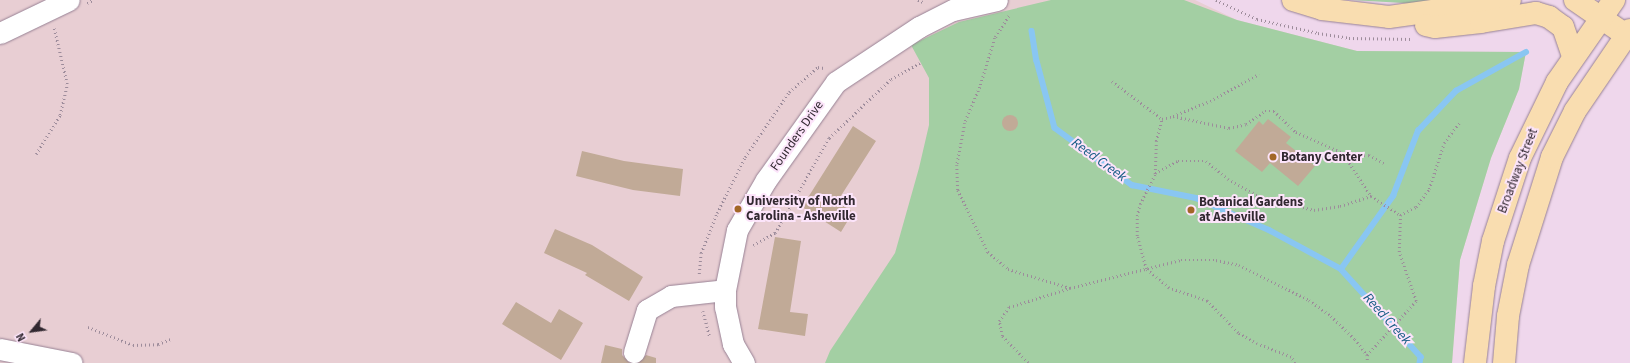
<!DOCTYPE html>
<html>
<head>
<meta charset="utf-8">
<style>
  body { margin:0 }
  #map { position:relative; width:1630px; height:363px; overflow:hidden; background:#efd7ec; font-family:"Source Sans 3",sans-serif }
  div>[style] { position:absolute }
  [style*='--x'] { left:calc(var(--x)*1px); top:calc(var(--y)*1px); width:calc(var(--w)*1px); rotate:calc(var(--a)*1deg) }
  .education>* { inset:0; background:#e8ced3 }
  .green>* { inset:0; background:#a3cfa3 }
  .stream>* { height:5.5px; margin:-2.75px; padding:0 2.75px; transform-origin:2.75px; border-radius:2.75px; background:#89c6f2 }
  .building>* { inset:0; background:#c1aa97 }
  .round { border-radius:50% }
  .path>* { height:2.5px; margin-top:-1.25px; transform-origin:0; background:repeating-linear-gradient(90deg,#9d8c9b 0 1px,transparent 0 4px) }
  .roads { filter:drop-shadow(0 0 1px #978194) drop-shadow(0 0 1px #978194) }
  .minor>* { height:21px; margin:-10.5px; padding:0 10.5px; transform-origin:10.5px; border-radius:10.5px; background:#fff }
  .major>* { height:22px; margin:-11px; padding:0 11px; transform-origin:11px; border-radius:11px; background:#f9ddb0 }
  .dots>* { width:11px; height:11px; translate:-50% -50%; box-sizing:border-box; border:2px solid #fce4fa; border-radius:50% }
  span { translate:-50% -50%; white-space:nowrap; text-align:center; line-height:1.15; -webkit-text-stroke:4px #fce4fa; paint-order:stroke }
  .street-label { font-size:13px; color:#312830 }
  .poi-label { font-size:13px; color:#312830; font-weight:700 }
  .left { translate:0 -50%; text-align:left }
  .water-label { font-size:14px; color:#125a83; font-style:italic }
  .north { position:absolute; left:12px; top:311px; width:40px; height:40px; -webkit-text-stroke:3px #fce4fa; paint-order:stroke; rotate:241deg; font-size:11px; font-weight:700; line-height:16px; text-align:center; color:#312830 }
  .north::after { content:''; display:block; margin:auto; width:14px; height:18px; background:#312830; clip-path:polygon(50% 0,100% 100%,50% 72%,0 100%) }
</style>
</head>
<body>
<div id="map">
  <div class="education">
    <div style="clip-path:polygon(0 0,1195px 0,1237px 20px,1357px 51px,1526px 52px,1519px 89px,1491px 158px,1460px 260px,1452px 363px,0 363px)"></div>
  </div>
  <div class="green">
    <div style="clip-path:polygon(1051px 0,1184px 0,1237px 20px,1357px 51px,1526px 52px,1519px 89px,1491px 158px,1460px 260px,1452px 363px,825px 363px,830px 351px,895px 253px,919px 168px,929px 125px,929px 78px,911px 45px,959px 22px)"></div>
    <div style="clip-path:polygon(1351px 0,1435px 0,1421px 4px)"></div>
  </div>
  <div class="stream">
    <div style="--x:1032;--y:31;--w:30;--a:81"></div>
    <div style="--x:1037;--y:61;--w:69;--a:75"></div>
    <div style="--x:1055;--y:128;--w:96;--a:36.5"></div>
    <div style="--x:1132;--y:185;--w:65;--a:11.5"></div>
    <div style="--x:1196;--y:198;--w:80;--a:23.7"></div>
    <div style="--x:1269;--y:230;--w:82;--a:28.4"></div>
    <div style="--x:1341;--y:269;--w:119;--a:47.7"></div>
    <div style="--x:1421;--y:357;--w:6;--a:99"></div>
    <div style="--x:1341;--y:269;--w:90;--a:-54.5"></div>
    <div style="--x:1393;--y:196;--w:70;--a:-69"></div>
    <div style="--x:1418;--y:131;--w:55;--a:-46.5"></div>
    <div style="--x:1456;--y:91;--w:80;--a:-29.1"></div>
  </div>
  <div class="building">
    <div class="round" style="left:1002px;top:115px;width:16px;height:16px"></div>
    <div style="clip-path:polygon(1268px 119px,1291px 137px,1286px 143px,1315px 166px,1298px 186px,1270px 163px,1262px 172px,1235px 151px,1259px 121px,1263px 125px)"></div>
    <div style="clip-path:polygon(853px 126px,876px 141px,837px 202px,853px 212px,841px 232px,802px 207px)"></div>
    <div style="clip-path:polygon(582px 151px,624px 161px,683px 169px,680px 196px,633px 190px,576px 176px)"></div>
    <div style="clip-path:polygon(555px 229px,592px 245px,643px 277px,629px 301px,585px 275px,587px 273px,544px 253px)"></div>
    <div style="clip-path:polygon(775px 237px,801px 241px,790px 312px,808px 314px,805px 336px,758px 329px)"></div>
    <div style="clip-path:polygon(516px 302px,551px 323px,559px 309px,583px 323px,561px 360px,502px 324px)"></div>
    <div style="clip-path:polygon(605px 345px,622px 349px,622px 355px,630px 363px,601px 363px)"></div>
    <div style="clip-path:polygon(646px 355px,656px 358px,656px 363px,638px 363px)"></div>
  </div>
  <div class="path">
    <div style="--x:918;--y:0;--w:5;--a:22"></div>
    <div style="--x:1216;--y:0;--w:45;--a:24.9"></div>
    <div style="--x:1257;--y:19;--w:63;--a:12.9"></div>
    <div style="--x:1318;--y:33;--w:31;--a:9"></div>
    <div style="--x:1349;--y:38;--w:63;--a:0.9"></div>
    <div style="--x:87;--y:3;--w:7;--a:-27"></div>
    <div style="--x:1009;--y:16;--w:26;--a:122"></div>
    <div style="--x:995;--y:38;--w:51;--a:107"></div>
    <div style="--x:980;--y:87;--w:39;--a:113"></div>
    <div style="--x:965;--y:123;--w:43;--a:100.8"></div>
    <div style="--x:957;--y:165;--w:25;--a:88"></div>
    <div style="--x:958;--y:190;--w:69;--a:64.2"></div>
    <div style="--x:988;--y:252;--w:26;--a:40"></div>
    <div style="--x:1008;--y:269;--w:65;--a:17"></div>
    <div style="--x:1070;--y:288;--w:114;--a:-14.2"></div>
    <div style="--x:1181;--y:260;--w:35;--a:0"></div>
    <div style="--x:1216;--y:260;--w:24;--a:12"></div>
    <div style="--x:1239;--y:265;--w:78;--a:26.6"></div>
    <div style="--x:1309;--y:300;--w:27;--a:36"></div>
    <div style="--x:1331;--y:316;--w:33;--a:44"></div>
    <div style="--x:1355;--y:339;--w:20;--a:53"></div>
    <div style="--x:1367;--y:355;--w:8;--a:83"></div>
    <div style="--x:1112;--y:81;--w:63;--a:37.2"></div>
    <div style="--x:1173;--y:116;--w:40;--a:-22"></div>
    <div style="--x:1210;--y:101;--w:56;--a:-28.9"></div>
    <div style="--x:1344;--y:153;--w:25;--a:5"></div>
    <div style="--x:1369;--y:155;--w:17;--a:28"></div>
    <div style="--x:36;--y:154;--w:46;--a:-58.4"></div>
    <div style="--x:60;--y:115;--w:32;--a:-77"></div>
    <div style="--x:67;--y:84;--w:57;--a:-103.1"></div>
    <div style="--x:1155;--y:173;--w:26;--a:-28"></div>
    <div style="--x:1178;--y:161;--w:28;--a:0"></div>
    <div style="--x:1206;--y:161;--w:28;--a:39"></div>
    <div style="--x:1228;--y:179;--w:37;--a:29"></div>
    <div style="--x:1260;--y:197;--w:56;--a:13.5"></div>
    <div style="--x:1314;--y:210;--w:26;--a:-9"></div>
    <div style="--x:1340;--y:206;--w:33;--a:-18"></div>
    <div style="--x:1400;--y:215;--w:18;--a:-27"></div>
    <div style="--x:1416;--y:207;--w:22;--a:-54"></div>
    <div style="--x:1429;--y:189;--w:48;--a:-71.9"></div>
    <div style="--x:1444;--y:143;--w:25;--a:-53"></div>
    <div style="--x:753;--y:245;--w:25;--a:-29"></div>
    <div style="--x:775;--y:233;--w:109;--a:-60.4"></div>
    <div style="--x:829;--y:138;--w:86;--a:-43.6"></div>
    <div style="--x:891;--y:79;--w:33;--a:-29"></div>
    <div style="--x:699;--y:274;--w:21;--a:-85"></div>
    <div style="--x:701;--y:253;--w:43;--a:-68.2"></div>
    <div style="--x:717;--y:213;--w:63;--a:-63.4"></div>
    <div style="--x:745;--y:157;--w:78;--a:-55.9"></div>
    <div style="--x:789;--y:92;--w:38;--a:-41"></div>
    <div style="--x:818;--y:67;--w:6;--a:9"></div>
    <div style="--x:703;--y:311;--w:27;--a:75"></div>
    <div style="--x:88;--y:327;--w:48;--a:21.8"></div>
    <div style="--x:133;--y:345;--w:25;--a:-2"></div>
    <div style="--x:158;--y:344;--w:14;--a:-21"></div>
    <div style="--x:1367;--y:355;--w:73;--a:-47.8"></div>
    <div style="--x:1416;--y:301;--w:52;--a:-109.1"></div>
    <div style="--x:1399;--y:252;--w:37;--a:-88"></div>
    <div style="--x:1028;--y:363;--w:37;--a:-134"></div>
    <div style="--x:1002;--y:336;--w:15;--a:-101"></div>
    <div style="--x:999;--y:321;--w:17;--a:-54"></div>
    <div style="--x:1009;--y:307;--w:64;--a:-17.3"></div>
    <div style="--x:1295;--y:363;--w:7;--a:-124"></div>
    <div style="--x:1291;--y:357;--w:36;--a:-159"></div>
    <div style="--x:1257;--y:344;--w:22;--a:-150"></div>
    <div style="--x:1238;--y:333;--w:45;--a:-134.1"></div>
    <div style="--x:1207;--y:301;--w:40;--a:-161.1"></div>
    <div style="--x:1169;--y:288;--w:30;--a:-140"></div>
    <div style="--x:1146;--y:269;--w:34;--a:-105"></div>
    <div style="--x:1137;--y:236;--w:20;--a:-90"></div>
    <div style="--x:1137;--y:216;--w:12;--a:-76"></div>
    <div style="--x:1140;--y:204;--w:34;--a:-63"></div>
    <div style="--x:1155;--y:174;--w:33;--a:-88"></div>
    <div style="--x:1156;--y:141;--w:23;--a:-75"></div>
    <div style="--x:1162;--y:119;--w:11;--a:-15"></div>
    <div style="--x:1173;--y:116;--w:57;--a:12.1"></div>
    <div style="--x:1229;--y:128;--w:17;--a:-13"></div>
    <div style="--x:1246;--y:124;--w:23;--a:-34"></div>
    <div style="--x:1265;--y:111;--w:9;--a:0"></div>
    <div style="--x:1274;--y:111;--w:30;--a:44"></div>
    <div style="--x:1296;--y:132;--w:51;--a:24.1"></div>
    <div style="--x:1343;--y:153;--w:51;--a:56.9"></div>
    <div style="--x:1371;--y:196;--w:35;--a:33"></div>
  </div>
  <div class="roads">
    <div class="minor">
      <div style="--x:0;--y:33;--w:76;--a:-25.6"></div>
      <div style="--x:0;--y:349;--w:73;--a:11"></div>
      <div style="--x:634;--y:352;--w:44;--a:-72.8"></div>
      <div style="--x:647;--y:310;--w:28;--a:-30"></div>
      <div style="--x:671;--y:296;--w:54;--a:-6.3"></div>
      <div style="--x:744;--y:363;--w:22;--a:-120"></div>
      <div style="--x:733;--y:344;--w:38;--a:-102"></div>
      <div style="--x:725;--y:307;--w:17;--a:-90"></div>
      <div style="--x:725;--y:290;--w:61;--a:-78.7"></div>
      <div style="--x:737;--y:230;--w:58;--a:-59.9"></div>
      <div style="--x:766;--y:180;--w:120;--a:-54.5"></div>
      <div style="--x:836;--y:82;--w:100;--a:-33.5"></div>
      <div style="--x:919;--y:27;--w:38;--a:-27"></div>
      <div style="--x:953;--y:10;--w:45;--a:-12.8"></div>
    </div>
    <div class="major">
      <div style="--x:1293;--y:0;--w:30;--a:17"></div>
      <div style="--x:1322;--y:9;--w:67;--a:6.8"></div>
      <div style="--x:1389;--y:17;--w:122;--a:-8"></div>
      <div style="--x:1575;--y:0;--w:62;--a:34.5"></div>
      <div style="--x:1426;--y:25;--w:9;--a:13"></div>
      <div style="--x:1435;--y:27;--w:46;--a:-6.2"></div>
      <div style="--x:1481;--y:22;--w:56;--a:-9.3"></div>
      <div style="--x:1536;--y:13;--w:14;--a:17"></div>
      <div style="--x:1549;--y:17;--w:17;--a:36"></div>
      <div style="--x:1563;--y:27;--w:31;--a:71"></div>
      <div style="--x:1475;--y:363;--w:78;--a:-83.3"></div>
      <div style="--x:1484;--y:286;--w:46;--a:-78.7"></div>
      <div style="--x:1493;--y:241;--w:87;--a:-72"></div>
      <div style="--x:1520;--y:158;--w:85;--a:-64"></div>
      <div style="--x:1557;--y:82;--w:100;--a:-55.2"></div>
      <div style="--x:1504;--y:363;--w:47;--a:-85.1"></div>
      <div style="--x:1508;--y:316;--w:52;--a:-78.9"></div>
      <div style="--x:1518;--y:265;--w:113;--a:-72.5"></div>
      <div style="--x:1552;--y:157;--w:51;--a:-63.4"></div>
      <div style="--x:1575;--y:111;--w:98;--a:-55.8"></div>
    </div>
  </div>
  <div class="dots">
    <div style="left:1273px;top:157px;background:#a26727"></div>
    <div style="left:738px;top:209px;background:#a26727"></div>
    <div style="left:1191px;top:210px;background:#a26727"></div>
  </div>
  <div class="street-label">
    <span style="left:797px;top:136px;rotate:-55deg">Founders Drive</span>
    <span style="left:1518px;top:171px;rotate:-69deg">Broadway Street</span>
  </div>
  <div class="poi-label">
    <span class="left" style="left:1281px;top:157px">Botany Center</span>
    <span class="left" style="left:746px;top:209px">University of North<br>Carolina - Asheville</span>
    <span class="left" style="left:1199px;top:210px">Botanical Gardens<br>at Asheville</span>
  </div>
  <div class="water-label">
    <span style="left:1099px;top:160px;rotate:36deg">Reed Creek</span>
    <span style="left:1387px;top:319px;rotate:48deg">Reed Creek</span>
  </div>
  <div class="north">N</div>
</div>
</body>
</html>
